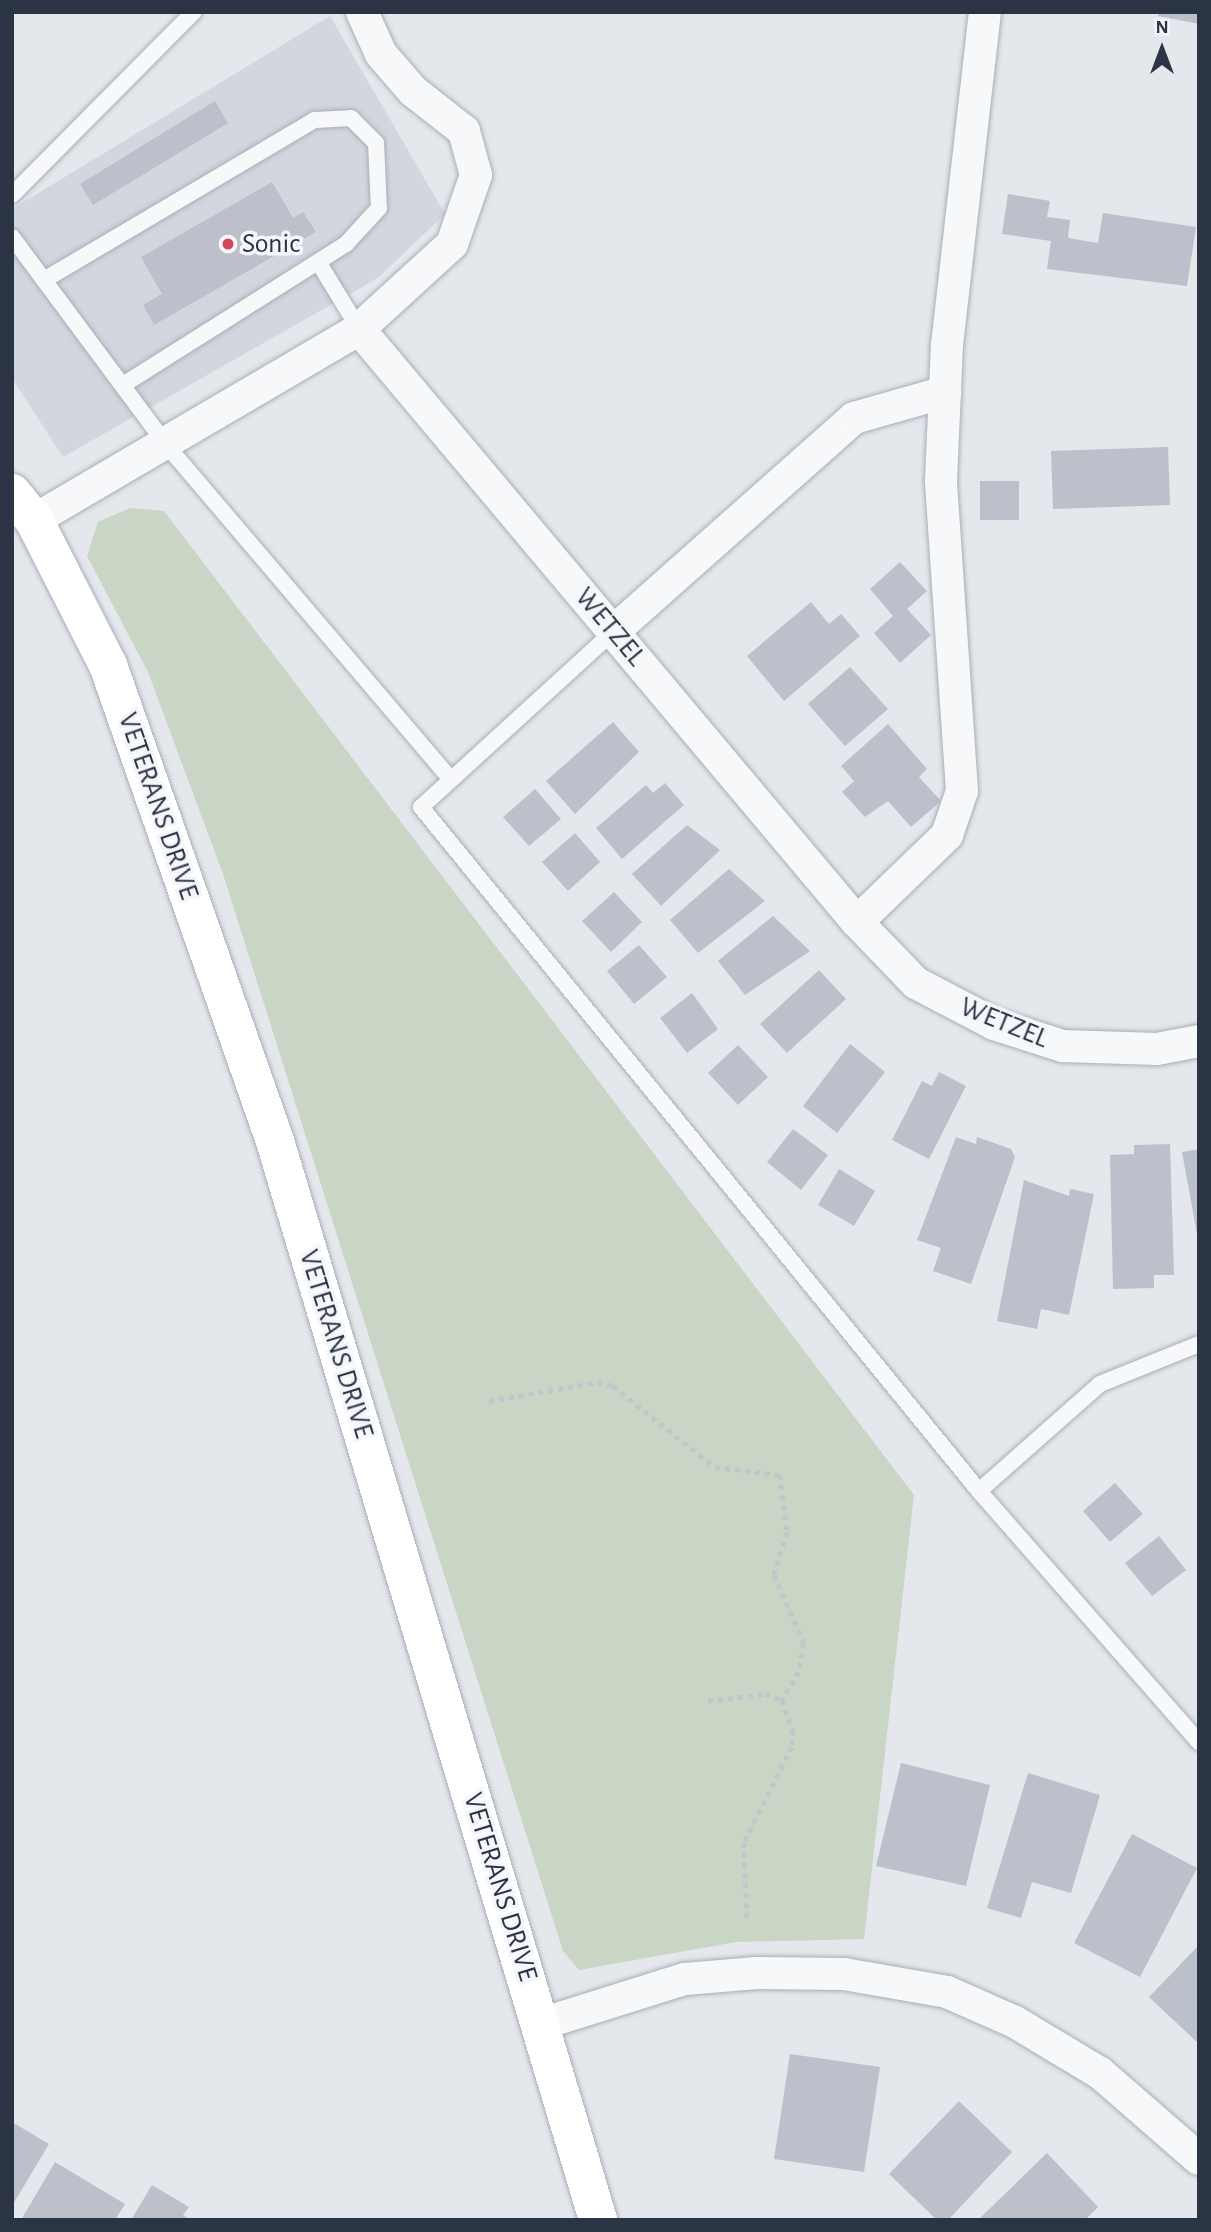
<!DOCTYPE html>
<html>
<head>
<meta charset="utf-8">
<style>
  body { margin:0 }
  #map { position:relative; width:1211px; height:2232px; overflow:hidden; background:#e4e7ec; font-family:"Alegreya Sans",sans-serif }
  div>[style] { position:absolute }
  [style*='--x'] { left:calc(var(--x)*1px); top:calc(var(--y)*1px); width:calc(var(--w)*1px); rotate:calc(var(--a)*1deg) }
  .built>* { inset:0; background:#d2d6de }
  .green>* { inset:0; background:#c9d6c5 }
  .building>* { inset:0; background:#bbc0ca }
  .path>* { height:4.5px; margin-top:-2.25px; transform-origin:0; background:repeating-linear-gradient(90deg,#c2c5cb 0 5px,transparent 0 10px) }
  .roads { filter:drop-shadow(0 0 2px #a9aeb7) drop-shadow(0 0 2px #a9aeb7) }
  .service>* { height:16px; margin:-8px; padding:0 8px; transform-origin:8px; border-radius:8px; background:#f7f8fa }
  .minor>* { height:32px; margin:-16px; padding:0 16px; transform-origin:16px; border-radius:16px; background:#f7f8fa }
  .secondary>* { height:38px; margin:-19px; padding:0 19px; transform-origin:19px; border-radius:19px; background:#fff }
  .dots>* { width:19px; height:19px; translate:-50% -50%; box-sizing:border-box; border:4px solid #f4f6f9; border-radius:50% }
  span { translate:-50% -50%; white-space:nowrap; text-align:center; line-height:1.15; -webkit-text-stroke:7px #f4f6f9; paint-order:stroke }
  .poi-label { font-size:28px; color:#2b3445 }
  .left { translate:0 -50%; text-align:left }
  .street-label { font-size:28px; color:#2b3445 }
  .frame { position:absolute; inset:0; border:14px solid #2b3445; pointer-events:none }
  .north { position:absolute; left:1127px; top:14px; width:70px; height:70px; -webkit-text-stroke:5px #f4f6f9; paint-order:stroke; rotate:0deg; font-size:19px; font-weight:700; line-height:28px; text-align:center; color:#2b3445 }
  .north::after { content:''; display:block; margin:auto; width:24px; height:32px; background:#2b3445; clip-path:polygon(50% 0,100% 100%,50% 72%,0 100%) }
</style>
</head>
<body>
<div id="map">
  <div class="built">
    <div style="clip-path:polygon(330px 16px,445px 214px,378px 278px,63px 457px,12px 378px,12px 209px)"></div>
  </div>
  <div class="green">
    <div style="clip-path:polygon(130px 508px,164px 511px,914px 1495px,864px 1939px,736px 1942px,579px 1970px,563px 1951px,223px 874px,148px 672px,87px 556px,98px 522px)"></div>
  </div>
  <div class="building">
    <div style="clip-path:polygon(1159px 12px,1199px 12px,1199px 24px,1158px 16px)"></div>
    <div style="clip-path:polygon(215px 101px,228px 123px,93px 205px,80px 184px)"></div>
    <div style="clip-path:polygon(272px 182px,293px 218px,303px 212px,316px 232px,154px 325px,143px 305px,162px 294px,141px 257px)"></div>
    <div style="clip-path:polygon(1008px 194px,1050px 201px,1047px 217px,1070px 220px,1068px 238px,1098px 243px,1103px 213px,1196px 227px,1187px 286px,1047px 269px,1051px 241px,1002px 234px)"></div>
    <div style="clip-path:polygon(1168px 447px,1170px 505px,1053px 509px,1051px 451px)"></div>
    <div style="clip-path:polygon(980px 481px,1019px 481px,1019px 520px,980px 520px)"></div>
    <div style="clip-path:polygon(900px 562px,927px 591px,907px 609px,931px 635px,900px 663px,874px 633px,893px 616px,870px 589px)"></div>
    <div style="clip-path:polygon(811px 602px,829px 624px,841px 614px,860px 636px,784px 701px,747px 656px)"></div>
    <div style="clip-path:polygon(850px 667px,888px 709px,845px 746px,808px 704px)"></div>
    <div style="clip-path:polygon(613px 722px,639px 752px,575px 814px,546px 781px)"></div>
    <div style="clip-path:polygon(888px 724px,927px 769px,919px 777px,941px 801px,911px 827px,888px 801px,865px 817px,842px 792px,854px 781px,841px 766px)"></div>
    <div style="clip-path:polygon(665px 783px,684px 805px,622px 859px,596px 828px,646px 785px,653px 793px)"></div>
    <div style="clip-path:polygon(535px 789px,561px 819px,529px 846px,503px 817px)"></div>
    <div style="clip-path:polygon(687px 825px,720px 850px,661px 906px,632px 874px)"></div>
    <div style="clip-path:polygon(575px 833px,600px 862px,568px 891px,542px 862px)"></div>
    <div style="clip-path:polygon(729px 869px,765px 901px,698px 953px,670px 920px)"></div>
    <div style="clip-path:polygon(614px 892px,642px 922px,611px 952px,582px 921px)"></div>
    <div style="clip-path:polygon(773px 916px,810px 951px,745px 995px,718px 961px)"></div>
    <div style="clip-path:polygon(639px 945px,667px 977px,634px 1004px,607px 971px)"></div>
    <div style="clip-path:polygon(819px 970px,846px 999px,787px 1053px,760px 1024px)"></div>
    <div style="clip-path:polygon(692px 993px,718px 1029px,687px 1053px,660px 1018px)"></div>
    <div style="clip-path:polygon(850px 1044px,885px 1072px,837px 1133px,803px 1106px)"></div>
    <div style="clip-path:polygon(738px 1045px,768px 1077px,738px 1105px,708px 1073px)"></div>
    <div style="clip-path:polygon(939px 1072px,966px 1086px,929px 1159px,892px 1140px,922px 1081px,932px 1086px)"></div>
    <div style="clip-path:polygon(793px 1129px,828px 1155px,801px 1190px,767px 1162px)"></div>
    <div style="clip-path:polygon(956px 1137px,976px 1144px,977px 1137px,1011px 1149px,1015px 1157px,971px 1284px,933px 1271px,941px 1248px,917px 1240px)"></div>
    <div style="clip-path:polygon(1170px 1144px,1174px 1275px,1154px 1275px,1154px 1288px,1113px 1289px,1110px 1155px,1134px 1154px,1134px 1145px)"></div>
    <div style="clip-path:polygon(1199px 1149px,1199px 1234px,1197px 1234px,1182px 1152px)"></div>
    <div style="clip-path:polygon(839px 1169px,875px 1191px,854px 1226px,818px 1205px)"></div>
    <div style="clip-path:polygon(1024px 1180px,1069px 1196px,1070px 1189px,1094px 1194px,1069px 1315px,1041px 1309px,1037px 1329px,997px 1321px)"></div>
    <div style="clip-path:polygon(1115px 1483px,1143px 1514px,1110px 1542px,1083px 1511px)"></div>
    <div style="clip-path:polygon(1159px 1536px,1186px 1570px,1152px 1596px,1125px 1563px)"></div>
    <div style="clip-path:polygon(901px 1763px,990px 1785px,966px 1886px,876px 1866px)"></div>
    <div style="clip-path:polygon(1028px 1773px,1100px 1795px,1071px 1893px,1032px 1882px,1021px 1918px,987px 1908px)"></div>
    <div style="clip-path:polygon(1132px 1834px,1197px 1868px,1140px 1977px,1074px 1943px)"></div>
    <div style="clip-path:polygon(1199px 1945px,1199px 2044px,1149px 1997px)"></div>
    <div style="clip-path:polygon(790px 2054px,880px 2067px,864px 2172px,774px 2159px)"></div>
    <div style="clip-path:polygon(959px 2101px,1012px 2152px,948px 2220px,937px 2220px,889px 2174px)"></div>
    <div style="clip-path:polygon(12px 2122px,49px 2144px,12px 2206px)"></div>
    <div style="clip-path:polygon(1047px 2153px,1098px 2207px,1085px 2220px,978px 2220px)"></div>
    <div style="clip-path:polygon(55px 2162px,125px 2204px,115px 2220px,21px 2220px)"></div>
    <div style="clip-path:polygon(152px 2185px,189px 2207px,183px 2215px,191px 2220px,131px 2220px)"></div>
  </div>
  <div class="path">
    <div style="--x:489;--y:1401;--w:111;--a:-9.9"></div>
    <div style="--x:598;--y:1382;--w:16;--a:15"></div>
    <div style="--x:613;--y:1386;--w:130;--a:38.5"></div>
    <div style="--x:715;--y:1467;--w:65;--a:7"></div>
    <div style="--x:780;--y:1475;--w:57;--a:83"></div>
    <div style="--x:787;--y:1532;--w:45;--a:106.8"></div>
    <div style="--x:774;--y:1575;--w:74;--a:66.2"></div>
    <div style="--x:804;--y:1643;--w:29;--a:100"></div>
    <div style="--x:799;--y:1672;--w:33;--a:121"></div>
    <div style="--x:708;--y:1701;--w:57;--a:-7"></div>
    <div style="--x:765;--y:1694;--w:18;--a:19"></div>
    <div style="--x:782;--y:1700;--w:32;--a:70"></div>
    <div style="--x:793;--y:1730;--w:17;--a:93"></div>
    <div style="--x:792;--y:1747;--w:107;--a:116.6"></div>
    <div style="--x:744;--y:1843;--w:76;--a:87.7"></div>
  </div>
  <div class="roads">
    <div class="service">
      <div style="--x:12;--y:195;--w:258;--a:-45.2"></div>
      <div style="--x:12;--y:237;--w:262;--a:53.4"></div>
      <div style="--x:168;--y:447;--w:436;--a:49.6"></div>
      <div style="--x:320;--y:265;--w:75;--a:58.6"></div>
      <div style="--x:44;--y:280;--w:315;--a:-30.6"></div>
      <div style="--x:315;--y:120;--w:36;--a:-3"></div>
      <div style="--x:351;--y:118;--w:35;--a:45"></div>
      <div style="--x:376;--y:143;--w:65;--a:87.4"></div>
      <div style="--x:379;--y:208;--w:49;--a:132.5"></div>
      <div style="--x:346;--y:244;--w:264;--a:147.7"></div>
      <div style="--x:614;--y:631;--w:261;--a:137.6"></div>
      <div style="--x:421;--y:807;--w:883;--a:50.79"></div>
      <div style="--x:979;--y:1491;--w:334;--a:48.8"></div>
      <div style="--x:979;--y:1491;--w:162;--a:-41.5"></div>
      <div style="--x:1100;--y:1384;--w:107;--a:-22"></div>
    </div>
    <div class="minor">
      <div style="--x:359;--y:329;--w:126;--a:-42.4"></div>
      <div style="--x:452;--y:244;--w:73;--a:-70.8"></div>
      <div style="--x:476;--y:175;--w:46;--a:-105.3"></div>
      <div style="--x:464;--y:131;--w:65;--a:-141.9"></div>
      <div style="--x:413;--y:91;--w:49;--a:-130.9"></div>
      <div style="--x:381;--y:54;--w:46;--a:-114.3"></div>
      <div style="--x:34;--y:520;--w:377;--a:-30.4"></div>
      <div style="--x:359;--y:329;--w:774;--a:49.98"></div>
      <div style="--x:857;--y:922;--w:85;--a:46"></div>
      <div style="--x:916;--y:983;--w:88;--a:27.7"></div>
      <div style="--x:994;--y:1024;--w:72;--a:17.7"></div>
      <div style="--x:1063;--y:1046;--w:94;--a:1.8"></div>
      <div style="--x:1157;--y:1049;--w:43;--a:-10.8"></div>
      <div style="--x:614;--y:631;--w:321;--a:-41.6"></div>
      <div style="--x:854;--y:418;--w:95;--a:-15.9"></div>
      <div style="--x:857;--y:922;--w:125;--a:-44"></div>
      <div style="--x:947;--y:835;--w:46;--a:-71.2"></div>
      <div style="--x:962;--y:791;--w:311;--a:-93.9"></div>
      <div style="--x:941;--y:481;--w:136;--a:-87.5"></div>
      <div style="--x:947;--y:345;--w:335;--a:-83.5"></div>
      <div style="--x:541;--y:2024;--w:151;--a:-17.4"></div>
      <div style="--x:685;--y:1979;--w:72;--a:-4.8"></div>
      <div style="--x:757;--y:1973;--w:87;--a:0.7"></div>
      <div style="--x:844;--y:1974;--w:105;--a:9.9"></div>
      <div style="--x:947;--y:1992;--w:74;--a:23.8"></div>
      <div style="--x:1015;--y:2022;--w:99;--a:31"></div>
      <div style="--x:1100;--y:2073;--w:131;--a:41"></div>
    </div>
    <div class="secondary">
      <div style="--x:12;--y:493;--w:35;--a:51"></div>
      <div style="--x:34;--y:520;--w:163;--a:63"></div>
      <div style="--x:108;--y:665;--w:504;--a:70.67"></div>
      <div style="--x:275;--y:1141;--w:1126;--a:73.33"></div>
    </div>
  </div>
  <div class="dots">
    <div style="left:228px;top:244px;background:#d1495b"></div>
  </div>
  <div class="poi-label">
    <span class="left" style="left:242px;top:244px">Sonic</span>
  </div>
  <div class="street-label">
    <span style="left:610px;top:627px;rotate:50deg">WETZEL</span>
    <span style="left:158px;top:806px;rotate:71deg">VETERANS DRIVE</span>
    <span style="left:1004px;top:1023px;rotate:22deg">WETZEL</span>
    <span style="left:336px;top:1344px;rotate:73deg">VETERANS DRIVE</span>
    <span style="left:500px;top:1887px;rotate:73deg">VETERANS DRIVE</span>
  </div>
  <div class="frame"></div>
  <div class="north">N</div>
</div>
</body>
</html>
